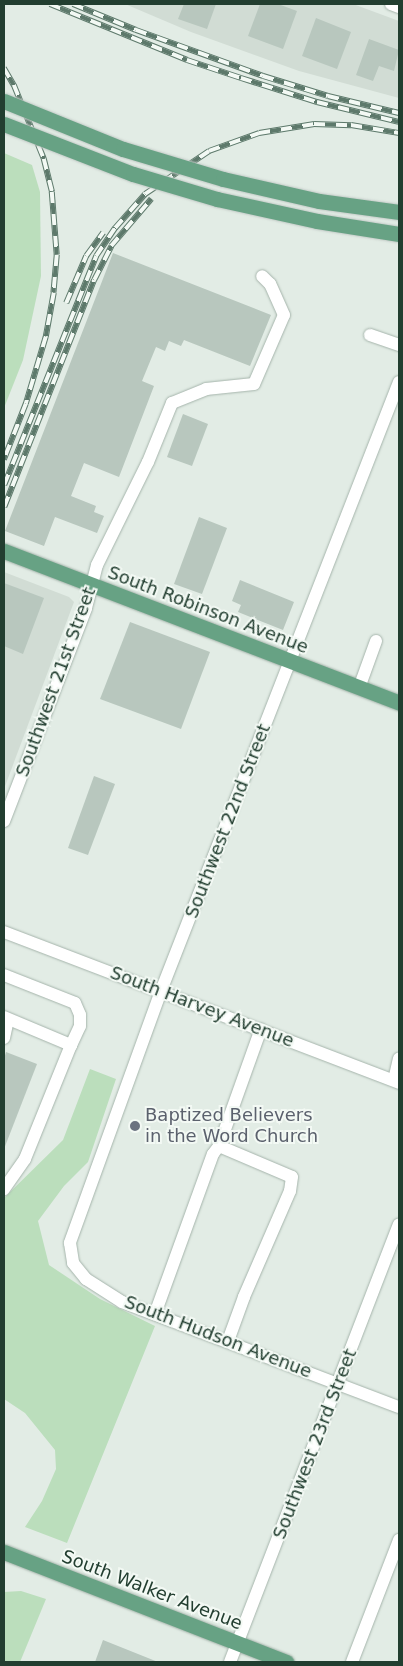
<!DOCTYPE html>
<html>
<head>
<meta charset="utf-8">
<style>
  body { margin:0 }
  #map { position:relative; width:403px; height:1666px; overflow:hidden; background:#e2ece5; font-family:"DejaVu Sans",sans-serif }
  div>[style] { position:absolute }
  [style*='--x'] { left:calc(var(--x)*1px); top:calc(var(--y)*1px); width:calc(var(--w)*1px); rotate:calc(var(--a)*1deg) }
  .built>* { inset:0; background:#d1dcd4 }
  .green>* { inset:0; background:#bbdebc }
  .building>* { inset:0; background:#b8c7be }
  .roads { filter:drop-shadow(0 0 1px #a5b4ab) drop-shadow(0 0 1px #a5b4ab) }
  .minor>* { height:12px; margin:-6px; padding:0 6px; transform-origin:6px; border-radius:6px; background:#fff }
  .major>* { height:15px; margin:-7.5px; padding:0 7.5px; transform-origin:7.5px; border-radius:7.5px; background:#67a284 }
  .rail>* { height:5.5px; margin-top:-2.75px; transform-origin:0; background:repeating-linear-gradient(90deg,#f3f9f4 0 11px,#5d796b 0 22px); box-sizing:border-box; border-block:1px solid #5d796b }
  .bridges { filter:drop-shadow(0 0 1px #c1c9c5) drop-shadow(0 0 1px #c1c9c5) }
  .major-bridge>* { height:15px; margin:-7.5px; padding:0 7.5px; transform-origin:7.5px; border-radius:7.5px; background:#67a284 }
  .dots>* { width:14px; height:14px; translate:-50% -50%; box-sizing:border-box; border:2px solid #f3f9f4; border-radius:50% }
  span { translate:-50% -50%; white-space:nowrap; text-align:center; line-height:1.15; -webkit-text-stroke:4px #f3f9f4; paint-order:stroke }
  .street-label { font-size:18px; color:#223e30 }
  .worship-label { font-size:18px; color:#5b616d }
  .left { translate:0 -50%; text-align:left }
  .frame { position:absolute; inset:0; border:5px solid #223e30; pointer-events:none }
</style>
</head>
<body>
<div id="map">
  <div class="built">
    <div style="clip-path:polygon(125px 4px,353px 4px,399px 21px,399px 98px,299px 71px,191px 32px)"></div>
    <div style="clip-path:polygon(4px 572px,69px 597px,74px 602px,4px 789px)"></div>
  </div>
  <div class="green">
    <div style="clip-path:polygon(4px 153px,32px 165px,40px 192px,41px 276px,23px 360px,4px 408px)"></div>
    <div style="clip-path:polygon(90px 1069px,116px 1079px,88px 1162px,64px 1186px,38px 1221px,49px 1265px,100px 1299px,155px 1326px,67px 1543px,25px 1527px,42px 1501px,56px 1469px,55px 1450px,25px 1413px,4px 1399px,4px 1198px,63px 1140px)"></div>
    <div style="clip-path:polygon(21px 1591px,46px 1599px,20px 1662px,4px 1662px,4px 1592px)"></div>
  </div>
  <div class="building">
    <div style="clip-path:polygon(184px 4px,216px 4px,207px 29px,178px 19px)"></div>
    <div style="clip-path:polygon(260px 4px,278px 4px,297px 11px,283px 49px,248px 36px)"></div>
    <div style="clip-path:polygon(316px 18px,351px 32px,337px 69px,302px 56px)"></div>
    <div style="clip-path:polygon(369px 39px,399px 50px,394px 71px,379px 66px,373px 81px,356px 75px)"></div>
    <div style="clip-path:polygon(113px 253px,271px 315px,250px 366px,184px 340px,181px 346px,169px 341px,165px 351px,156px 347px,142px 381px,154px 386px,119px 477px,84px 463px,71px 496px,96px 506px,94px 512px,104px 516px,97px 533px,55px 517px,44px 546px,5px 531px)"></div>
    <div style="clip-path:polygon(183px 414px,208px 424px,192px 466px,167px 457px)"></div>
    <div style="clip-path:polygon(199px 517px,227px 528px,202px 594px,174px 584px)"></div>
    <div style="clip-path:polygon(240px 580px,294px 602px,283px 630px,238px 612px,241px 605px,232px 601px)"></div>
    <div style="clip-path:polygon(4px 583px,44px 598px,23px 654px,4px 646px)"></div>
    <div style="clip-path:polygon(130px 622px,210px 652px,181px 729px,100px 699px)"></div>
    <div style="clip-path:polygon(94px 776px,115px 784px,88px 855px,68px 848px)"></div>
    <div style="clip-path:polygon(6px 1052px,37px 1064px,4px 1149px,4px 1059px)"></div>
    <div style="clip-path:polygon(103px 1640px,158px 1662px,95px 1662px)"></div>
  </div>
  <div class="roads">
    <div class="minor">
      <div style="--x:391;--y:4;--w:9;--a:21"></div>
      <div style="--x:370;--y:335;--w:31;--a:19"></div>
      <div style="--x:399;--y:382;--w:654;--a:111.35"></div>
      <div style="--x:161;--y:991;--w:268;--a:109.9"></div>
      <div style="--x:70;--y:1243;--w:20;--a:81"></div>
      <div style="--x:73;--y:1263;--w:21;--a:51"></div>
      <div style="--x:86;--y:1279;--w:43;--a:32.6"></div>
      <div style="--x:122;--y:1302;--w:296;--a:20.8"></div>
      <div style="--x:359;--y:688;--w:50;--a:-70.1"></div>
      <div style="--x:4;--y:821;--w:228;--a:-68.9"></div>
      <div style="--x:86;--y:608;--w:44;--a:-75.7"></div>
      <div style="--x:97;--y:565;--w:115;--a:-63.7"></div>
      <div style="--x:148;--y:462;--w:64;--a:-67.9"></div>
      <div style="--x:172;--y:403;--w:37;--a:-22"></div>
      <div style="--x:206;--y:389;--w:48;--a:-5.9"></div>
      <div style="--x:254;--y:384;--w:75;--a:-66.5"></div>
      <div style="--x:284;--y:315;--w:34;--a:-114"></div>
      <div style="--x:270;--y:284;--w:11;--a:-135"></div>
      <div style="--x:4;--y:932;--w:423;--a:20.9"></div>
      <div style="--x:4;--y:975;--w:76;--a:21.5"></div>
      <div style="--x:75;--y:1003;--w:13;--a:67"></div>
      <div style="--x:80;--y:1015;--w:11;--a:90"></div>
      <div style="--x:80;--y:1026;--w:21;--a:115"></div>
      <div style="--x:4;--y:1017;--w:73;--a:22.7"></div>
      <div style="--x:71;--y:1045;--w:123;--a:112"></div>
      <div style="--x:25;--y:1159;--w:37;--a:125"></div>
      <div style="--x:4;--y:1038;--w:19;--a:-78"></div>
      <div style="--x:394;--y:1080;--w:22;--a:-77"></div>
      <div style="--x:219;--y:1146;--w:124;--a:-70.3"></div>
      <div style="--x:155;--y:1314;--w:170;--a:-70.1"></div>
      <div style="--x:213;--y:1154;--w:10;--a:-53"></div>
      <div style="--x:219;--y:1146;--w:79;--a:23"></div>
      <div style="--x:292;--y:1177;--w:14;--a:98"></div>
      <div style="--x:290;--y:1191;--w:116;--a:113.5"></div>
      <div style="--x:244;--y:1297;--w:47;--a:110"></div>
      <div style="--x:230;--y:1662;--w:469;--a:-68.9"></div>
      <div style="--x:352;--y:1662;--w:131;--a:-68.9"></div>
    </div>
    <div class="major">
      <div style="--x:4;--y:551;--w:423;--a:21"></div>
      <div style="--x:4;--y:1552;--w:303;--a:21.3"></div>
    </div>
  </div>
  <div class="rail">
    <div style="--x:50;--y:4;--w:148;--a:22.2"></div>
    <div style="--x:187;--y:60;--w:57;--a:18.4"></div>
    <div style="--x:241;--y:78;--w:80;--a:17.5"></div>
    <div style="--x:317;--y:102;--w:84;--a:13.7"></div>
    <div style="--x:73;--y:4;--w:68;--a:22.4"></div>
    <div style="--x:136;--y:30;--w:135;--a:19.9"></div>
    <div style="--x:263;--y:76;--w:68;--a:17.1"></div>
    <div style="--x:328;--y:96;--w:73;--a:13.5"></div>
    <div style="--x:4;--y:68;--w:20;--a:60"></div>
    <div style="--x:14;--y:85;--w:80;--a:67.9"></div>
    <div style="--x:44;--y:159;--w:34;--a:76"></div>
    <div style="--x:52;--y:192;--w:63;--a:85.5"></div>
    <div style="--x:57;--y:255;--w:38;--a:95"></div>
    <div style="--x:54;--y:293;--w:45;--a:100.3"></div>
    <div style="--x:46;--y:337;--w:70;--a:106.6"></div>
    <div style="--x:26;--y:404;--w:60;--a:111.4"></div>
    <div style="--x:66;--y:303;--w:51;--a:-66.9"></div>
    <div style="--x:86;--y:256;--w:29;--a:-54"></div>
    <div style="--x:4;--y:485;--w:247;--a:-68.1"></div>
    <div style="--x:96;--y:256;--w:34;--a:-56"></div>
    <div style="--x:115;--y:228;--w:45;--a:-48.6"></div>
    <div style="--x:145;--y:194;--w:77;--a:-33.9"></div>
    <div style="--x:209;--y:151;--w:53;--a:-19.8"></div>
    <div style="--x:259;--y:133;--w:56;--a:-9.3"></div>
    <div style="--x:314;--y:124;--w:37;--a:2"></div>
    <div style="--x:351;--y:125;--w:49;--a:9.5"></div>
    <div style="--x:4;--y:507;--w:244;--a:-68.4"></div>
    <div style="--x:94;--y:280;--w:38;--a:-63"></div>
    <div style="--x:111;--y:246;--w:62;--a:-49.6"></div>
  </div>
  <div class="bridges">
    <div class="major-bridge">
      <div style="--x:4;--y:101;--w:128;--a:22"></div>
      <div style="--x:123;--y:149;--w:104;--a:16.7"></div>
      <div style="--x:223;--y:179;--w:98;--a:12.9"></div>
      <div style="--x:319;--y:201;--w:81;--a:7.8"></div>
      <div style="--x:4;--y:124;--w:138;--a:21.2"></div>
      <div style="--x:133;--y:174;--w:88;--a:16.6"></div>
      <div style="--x:217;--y:199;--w:102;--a:12.4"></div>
      <div style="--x:317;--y:221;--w:83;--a:9"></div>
    </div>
  </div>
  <div class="dots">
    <div style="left:135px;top:1126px;background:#6b7280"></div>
  </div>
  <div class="street-label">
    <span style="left:208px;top:610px;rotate:21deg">South Robinson Avenue</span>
    <span style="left:56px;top:682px;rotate:-70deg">Southwest 21st Street</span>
    <span style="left:228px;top:821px;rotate:-69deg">Southwest 22nd Street</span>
    <span style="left:202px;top:1007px;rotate:21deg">South Harvey Avenue</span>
    <span style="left:218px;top:1337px;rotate:21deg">South Hudson Avenue</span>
    <span style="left:315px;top:1444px;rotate:-69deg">Southwest 23rd Street</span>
    <span style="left:152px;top:1590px;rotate:21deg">South Walker Avenue</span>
  </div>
  <div class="worship-label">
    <span class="left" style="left:145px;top:1126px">Baptized Believers<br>in the Word Church</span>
  </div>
  <div class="frame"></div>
</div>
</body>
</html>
